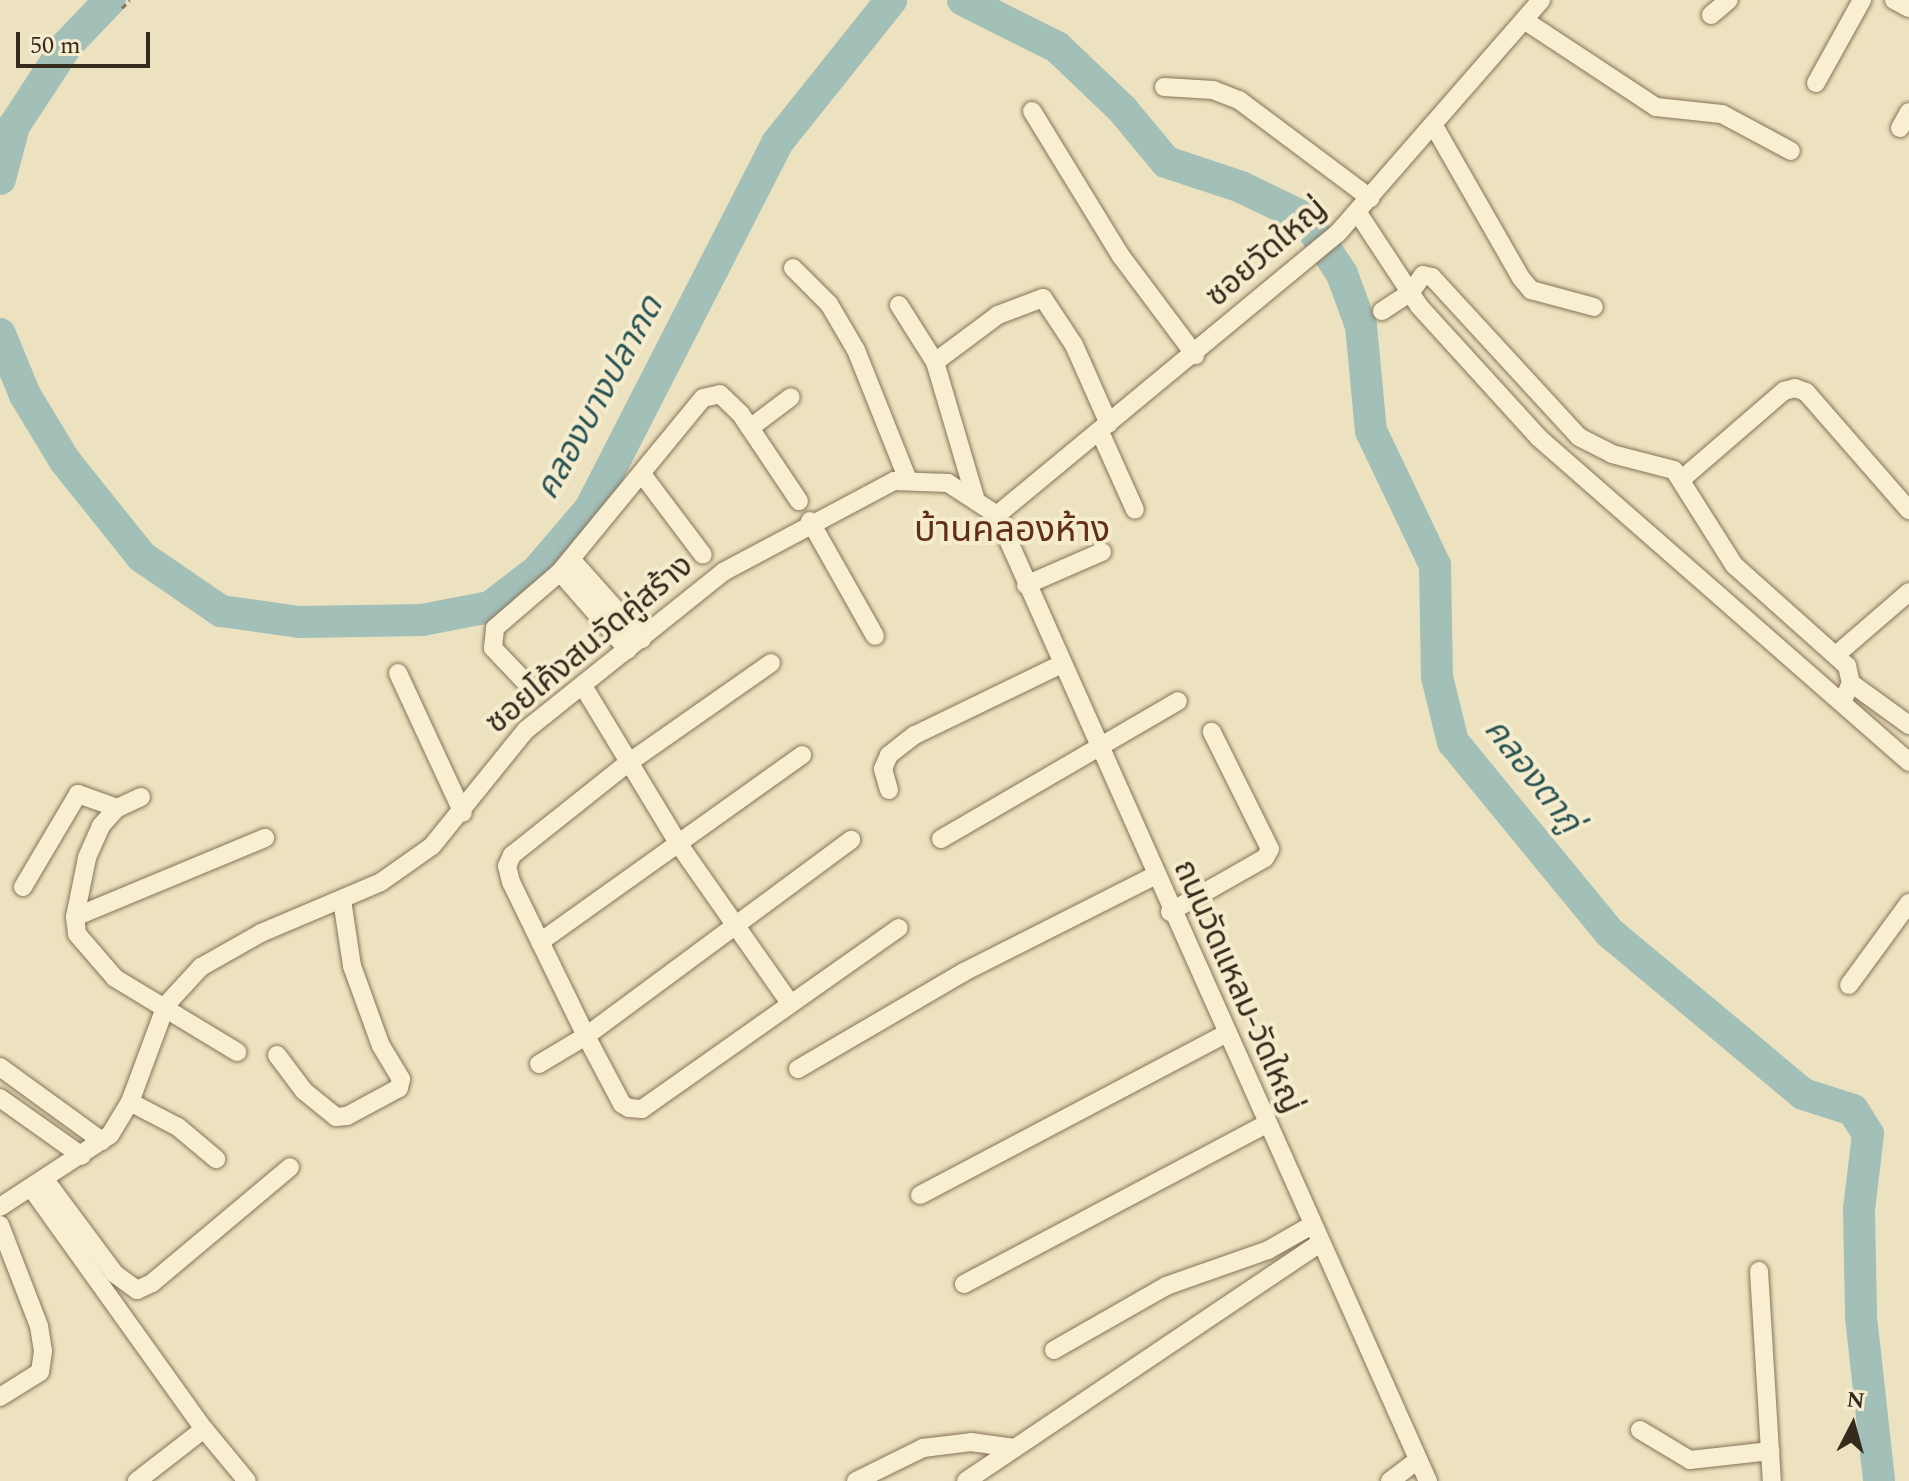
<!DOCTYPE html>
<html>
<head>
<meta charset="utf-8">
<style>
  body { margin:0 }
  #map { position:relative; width:1909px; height:1481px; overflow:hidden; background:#ede2bf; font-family:Spectral,"Noto Sans Thai",serif }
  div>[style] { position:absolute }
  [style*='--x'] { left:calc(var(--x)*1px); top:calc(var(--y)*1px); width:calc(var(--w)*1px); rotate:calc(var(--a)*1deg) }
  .river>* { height:32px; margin:-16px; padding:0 16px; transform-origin:16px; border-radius:16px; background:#a2bfb8 }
  .path>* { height:3px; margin-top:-1.5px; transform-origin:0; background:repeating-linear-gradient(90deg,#867358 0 6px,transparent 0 10px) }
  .roads { filter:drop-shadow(0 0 2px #867358) drop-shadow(0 0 2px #867358) }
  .minor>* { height:18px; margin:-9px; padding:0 9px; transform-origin:9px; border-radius:9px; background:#f8efd2 }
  span { translate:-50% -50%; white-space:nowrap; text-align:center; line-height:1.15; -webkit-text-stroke:8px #f5ecce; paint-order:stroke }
  .street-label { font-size:32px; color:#352a1c }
  .water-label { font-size:34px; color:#2b5555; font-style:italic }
  .quarter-label { font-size:36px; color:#622e1c }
  .north { position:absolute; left:1813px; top:1385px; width:80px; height:80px; -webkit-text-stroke:6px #f5ecce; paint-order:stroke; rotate:6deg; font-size:22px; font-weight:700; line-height:32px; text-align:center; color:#352a1c }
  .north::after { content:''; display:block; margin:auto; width:28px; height:36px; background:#352a1c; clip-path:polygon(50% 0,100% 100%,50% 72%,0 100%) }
  .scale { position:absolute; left:16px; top:32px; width:134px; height:36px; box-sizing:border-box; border:4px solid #352a1c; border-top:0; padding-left:10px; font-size:24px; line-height:28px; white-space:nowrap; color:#352a1c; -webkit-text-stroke:6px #f5ecce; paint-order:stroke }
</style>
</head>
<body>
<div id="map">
  <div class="river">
    <div style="--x:963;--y:0;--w:105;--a:26.6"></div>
    <div style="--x:1057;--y:47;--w:90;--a:43.6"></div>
    <div style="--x:1122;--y:109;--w:69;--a:50.3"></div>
    <div style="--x:1166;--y:162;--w:79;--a:18.4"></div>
    <div style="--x:1241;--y:187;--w:71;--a:25.8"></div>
    <div style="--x:1305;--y:218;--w:67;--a:56.5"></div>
    <div style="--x:1342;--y:274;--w:55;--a:69.9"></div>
    <div style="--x:1361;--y:326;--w:105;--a:84.6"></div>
    <div style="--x:1371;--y:431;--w:148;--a:64.5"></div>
    <div style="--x:1435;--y:565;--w:112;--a:89"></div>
    <div style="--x:1437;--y:677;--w:67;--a:76.2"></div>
    <div style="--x:1453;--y:742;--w:247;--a:50.6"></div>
    <div style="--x:1610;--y:933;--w:251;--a:39.8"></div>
    <div style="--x:1803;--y:1094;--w:52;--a:17.7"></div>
    <div style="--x:1853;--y:1110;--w:28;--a:58"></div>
    <div style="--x:1868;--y:1134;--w:77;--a:96.8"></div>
    <div style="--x:1859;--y:1210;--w:107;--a:88.9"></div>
    <div style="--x:1861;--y:1317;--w:165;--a:83.7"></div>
    <div style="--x:0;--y:179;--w:55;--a:-75.2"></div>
    <div style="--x:14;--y:126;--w:97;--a:-56.8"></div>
    <div style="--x:67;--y:45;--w:62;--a:-46.3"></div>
    <div style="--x:0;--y:334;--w:66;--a:67.7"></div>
    <div style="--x:25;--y:395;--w:77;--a:58.8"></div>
    <div style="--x:65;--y:461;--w:123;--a:51.3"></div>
    <div style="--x:142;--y:557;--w:96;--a:34.4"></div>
    <div style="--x:221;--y:611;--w:79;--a:8"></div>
    <div style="--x:299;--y:622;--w:123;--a:-0.9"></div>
    <div style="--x:422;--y:620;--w:69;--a:-10.8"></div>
    <div style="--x:490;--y:607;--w:59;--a:-37.5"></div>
    <div style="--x:537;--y:571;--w:82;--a:-49.5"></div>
    <div style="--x:590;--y:509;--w:411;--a:-62.9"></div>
    <div style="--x:777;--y:143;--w:183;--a:-51.4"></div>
  </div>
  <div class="path">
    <div style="--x:122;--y:8;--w:11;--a:-45"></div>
  </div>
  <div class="roads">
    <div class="minor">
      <div style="--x:1894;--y:0;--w:17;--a:28"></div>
      <div style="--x:1711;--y:15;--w:23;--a:-40"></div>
      <div style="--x:1524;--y:20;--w:158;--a:33.4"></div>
      <div style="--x:1656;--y:107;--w:66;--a:6.1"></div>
      <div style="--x:1722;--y:114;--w:78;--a:28.2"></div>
      <div style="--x:1816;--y:83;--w:95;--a:-61"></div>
      <div style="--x:1164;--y:87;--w:49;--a:3.5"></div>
      <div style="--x:1213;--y:90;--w:28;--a:21"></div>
      <div style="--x:1239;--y:100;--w:164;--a:36.8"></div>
      <div style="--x:1032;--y:111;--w:170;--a:58.5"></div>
      <div style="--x:1121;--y:256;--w:124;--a:53.2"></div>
      <div style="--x:1434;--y:126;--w:175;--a:60.2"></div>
      <div style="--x:1521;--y:278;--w:16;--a:50"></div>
      <div style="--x:1531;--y:290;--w:65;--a:15.1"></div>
      <div style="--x:1900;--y:128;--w:18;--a:-61"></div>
      <div style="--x:1358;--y:213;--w:111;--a:56.7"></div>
      <div style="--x:1419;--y:306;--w:178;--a:47.7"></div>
      <div style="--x:1539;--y:438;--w:492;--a:41.2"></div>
      <div style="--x:793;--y:268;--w:51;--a:45"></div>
      <div style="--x:829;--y:304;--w:53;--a:59.6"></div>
      <div style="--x:856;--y:350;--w:140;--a:68.2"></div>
      <div style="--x:899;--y:305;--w:67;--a:57.7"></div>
      <div style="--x:935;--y:362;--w:141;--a:73.5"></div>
      <div style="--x:1382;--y:311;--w:33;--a:-33"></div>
      <div style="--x:1410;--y:293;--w:22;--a:-54"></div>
      <div style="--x:1423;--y:275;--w:9;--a:13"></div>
      <div style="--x:1432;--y:277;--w:217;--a:47.4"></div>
      <div style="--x:1579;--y:437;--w:37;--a:27"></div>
      <div style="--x:1612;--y:454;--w:64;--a:14.5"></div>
      <div style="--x:1674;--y:470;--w:112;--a:57.7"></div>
      <div style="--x:1734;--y:565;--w:152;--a:41.8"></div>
      <div style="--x:1847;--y:666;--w:17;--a:77"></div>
      <div style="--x:1851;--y:683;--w:21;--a:115"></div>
      <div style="--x:935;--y:362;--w:79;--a:-36.7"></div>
      <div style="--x:998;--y:315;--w:48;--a:-20.7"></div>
      <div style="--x:1043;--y:298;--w:56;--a:56.6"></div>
      <div style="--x:1074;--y:345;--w:86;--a:66.1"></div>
      <div style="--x:750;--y:428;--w:51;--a:-37.1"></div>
      <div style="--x:1100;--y:432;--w:85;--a:65.8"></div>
      <div style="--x:642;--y:474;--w:101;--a:53"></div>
      <div style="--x:1682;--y:479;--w:135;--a:-40.8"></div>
      <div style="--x:1784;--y:391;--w:11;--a:-15"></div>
      <div style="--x:1795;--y:388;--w:12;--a:20"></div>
      <div style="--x:1806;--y:392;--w:157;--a:48.9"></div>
      <div style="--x:997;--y:515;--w:442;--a:-39.6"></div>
      <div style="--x:1338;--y:233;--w:309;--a:-48.9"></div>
      <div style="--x:810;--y:521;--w:132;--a:60.5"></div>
      <div style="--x:571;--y:559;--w:107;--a:48.4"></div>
      <div style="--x:560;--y:572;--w:103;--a:48.9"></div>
      <div style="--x:1026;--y:585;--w:83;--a:-23.5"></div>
      <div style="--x:1836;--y:655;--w:96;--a:-40.8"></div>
      <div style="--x:771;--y:663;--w:179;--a:145"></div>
      <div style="--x:624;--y:766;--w:143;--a:141.5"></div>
      <div style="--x:512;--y:855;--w:12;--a:114"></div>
      <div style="--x:507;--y:866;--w:16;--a:76"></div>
      <div style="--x:511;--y:882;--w:171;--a:64"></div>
      <div style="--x:586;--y:1036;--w:77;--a:62.1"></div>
      <div style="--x:622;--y:1104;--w:8;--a:30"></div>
      <div style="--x:629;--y:1108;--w:13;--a:4"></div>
      <div style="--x:642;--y:1109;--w:314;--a:-35.2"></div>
      <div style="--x:398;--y:673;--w:154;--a:65.1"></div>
      <div style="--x:1851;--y:683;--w:72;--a:35.9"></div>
      <div style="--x:583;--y:686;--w:187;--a:58.8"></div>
      <div style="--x:680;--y:846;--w:192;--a:55"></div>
      <div style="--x:530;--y:687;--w:54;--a:-133.5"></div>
      <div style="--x:493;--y:648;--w:20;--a:-84"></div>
      <div style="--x:495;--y:628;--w:86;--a:-40.7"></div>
      <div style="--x:560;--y:572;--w:225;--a:-50.6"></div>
      <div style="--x:703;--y:398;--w:17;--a:-13"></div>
      <div style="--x:720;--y:394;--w:28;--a:44"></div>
      <div style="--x:740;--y:413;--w:106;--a:56.2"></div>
      <div style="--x:889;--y:790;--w:22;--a:-106"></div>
      <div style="--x:883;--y:769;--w:15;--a:-67"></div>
      <div style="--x:889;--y:755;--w:33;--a:-38"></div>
      <div style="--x:915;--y:735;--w:161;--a:-25.8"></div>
      <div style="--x:141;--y:797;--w:26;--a:155"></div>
      <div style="--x:117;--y:808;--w:24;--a:132"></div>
      <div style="--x:101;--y:826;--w:35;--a:114"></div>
      <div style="--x:87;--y:858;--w:60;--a:101.5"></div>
      <div style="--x:75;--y:917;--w:17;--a:83"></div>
      <div style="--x:77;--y:934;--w:58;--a:49.2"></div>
      <div style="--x:115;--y:978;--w:143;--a:31.2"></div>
      <div style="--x:941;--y:839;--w:274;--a:-30.2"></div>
      <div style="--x:23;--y:887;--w:108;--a:-59.4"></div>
      <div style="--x:78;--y:794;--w:41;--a:19.7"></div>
      <div style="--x:1170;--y:912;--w:109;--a:-29.6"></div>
      <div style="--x:1265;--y:858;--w:10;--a:-61"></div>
      <div style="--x:1270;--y:849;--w:131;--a:-116.4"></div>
      <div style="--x:75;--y:917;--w:206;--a:-22.6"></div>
      <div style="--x:540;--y:942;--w:322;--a:-35.5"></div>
      <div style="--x:1849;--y:985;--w:102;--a:-53.8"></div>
      <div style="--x:277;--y:1055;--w:45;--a:53.1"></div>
      <div style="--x:304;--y:1091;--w:41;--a:39.1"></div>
      <div style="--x:336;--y:1117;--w:11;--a:-5"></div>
      <div style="--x:347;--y:1116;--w:59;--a:-28.3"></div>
      <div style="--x:399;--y:1088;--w:9;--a:-77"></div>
      <div style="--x:401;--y:1079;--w:39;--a:-121"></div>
      <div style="--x:381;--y:1046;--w:85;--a:-109.9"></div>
      <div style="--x:352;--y:966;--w:67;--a:-98.6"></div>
      <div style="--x:539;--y:1064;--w:55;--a:-30.8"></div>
      <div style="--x:586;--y:1036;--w:330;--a:-36.5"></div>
      <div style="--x:0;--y:1067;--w:126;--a:36"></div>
      <div style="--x:798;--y:1069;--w:192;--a:-30.3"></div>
      <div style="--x:964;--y:972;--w:213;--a:-26.8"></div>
      <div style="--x:0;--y:1098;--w:100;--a:35.3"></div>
      <div style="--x:130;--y:1102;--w:54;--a:27.5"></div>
      <div style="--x:178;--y:1127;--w:50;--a:40.1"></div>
      <div style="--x:46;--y:1181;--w:116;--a:53.4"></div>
      <div style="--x:115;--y:1274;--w:27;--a:36"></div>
      <div style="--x:137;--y:1290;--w:17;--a:-25"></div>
      <div style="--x:152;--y:1283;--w:180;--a:-40"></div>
      <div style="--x:32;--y:1189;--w:295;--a:54.4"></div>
      <div style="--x:204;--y:1429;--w:85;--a:142.2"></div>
      <div style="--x:920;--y:1195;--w:345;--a:-27.8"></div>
      <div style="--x:0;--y:1207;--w:131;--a:-33.2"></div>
      <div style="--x:110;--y:1135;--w:39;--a:-59"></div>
      <div style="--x:130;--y:1102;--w:103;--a:-69.6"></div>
      <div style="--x:166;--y:1005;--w:52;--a:-47.4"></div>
      <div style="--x:201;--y:967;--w:69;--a:-29.5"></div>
      <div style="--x:261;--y:933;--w:130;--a:-23"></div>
      <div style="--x:381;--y:882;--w:62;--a:-35.2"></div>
      <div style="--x:432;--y:846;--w:149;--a:-51"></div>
      <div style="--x:526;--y:730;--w:253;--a:-38.7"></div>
      <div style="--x:723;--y:572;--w:194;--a:-28"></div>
      <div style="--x:894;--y:481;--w:54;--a:2.1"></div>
      <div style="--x:948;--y:483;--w:59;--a:33.1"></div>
      <div style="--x:997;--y:515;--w:1058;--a:65.96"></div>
      <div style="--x:0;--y:1225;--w:108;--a:68.9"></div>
      <div style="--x:39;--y:1326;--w:25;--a:81"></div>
      <div style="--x:43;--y:1351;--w:21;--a:98"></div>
      <div style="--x:40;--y:1372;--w:47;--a:148"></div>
      <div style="--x:1759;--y:1271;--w:210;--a:86.5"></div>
      <div style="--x:964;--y:1284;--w:342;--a:-27.9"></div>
      <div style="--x:1054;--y:1350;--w:129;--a:-29.7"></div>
      <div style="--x:1166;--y:1286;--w:108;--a:-19.4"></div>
      <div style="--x:1268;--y:1250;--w:51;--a:-29.6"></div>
      <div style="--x:204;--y:1429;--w:67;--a:50.4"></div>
      <div style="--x:1640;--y:1430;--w:58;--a:31"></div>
      <div style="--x:1690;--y:1460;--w:81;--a:-6.4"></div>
      <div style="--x:856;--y:1481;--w:75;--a:-26.2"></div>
      <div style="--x:923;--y:1448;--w:48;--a:-7.1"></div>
      <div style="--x:971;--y:1442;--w:44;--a:7.8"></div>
      <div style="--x:966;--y:1481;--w:427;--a:-33.9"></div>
      <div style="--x:1390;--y:1481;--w:35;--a:-37"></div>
    </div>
  </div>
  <div class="street-label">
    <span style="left:1267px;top:253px;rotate:-41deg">ซอยวัดใหญ่</span>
    <span style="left:590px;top:645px;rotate:-40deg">ซอยโค้งสนวัดคู่สร้าง</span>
    <span style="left:1237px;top:987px;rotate:66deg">ถนนวัดแหลม-วัดใหญ่</span>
  </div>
  <div class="water-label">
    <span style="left:600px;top:398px;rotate:-61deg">คลองบางปลากด</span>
    <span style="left:1532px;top:776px;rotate:52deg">คลองตาภู่</span>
  </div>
  <div class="quarter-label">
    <span style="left:1012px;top:531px">บ้านคลองห้าง</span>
  </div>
  <div class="north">N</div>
  <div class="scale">50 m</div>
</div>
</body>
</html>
